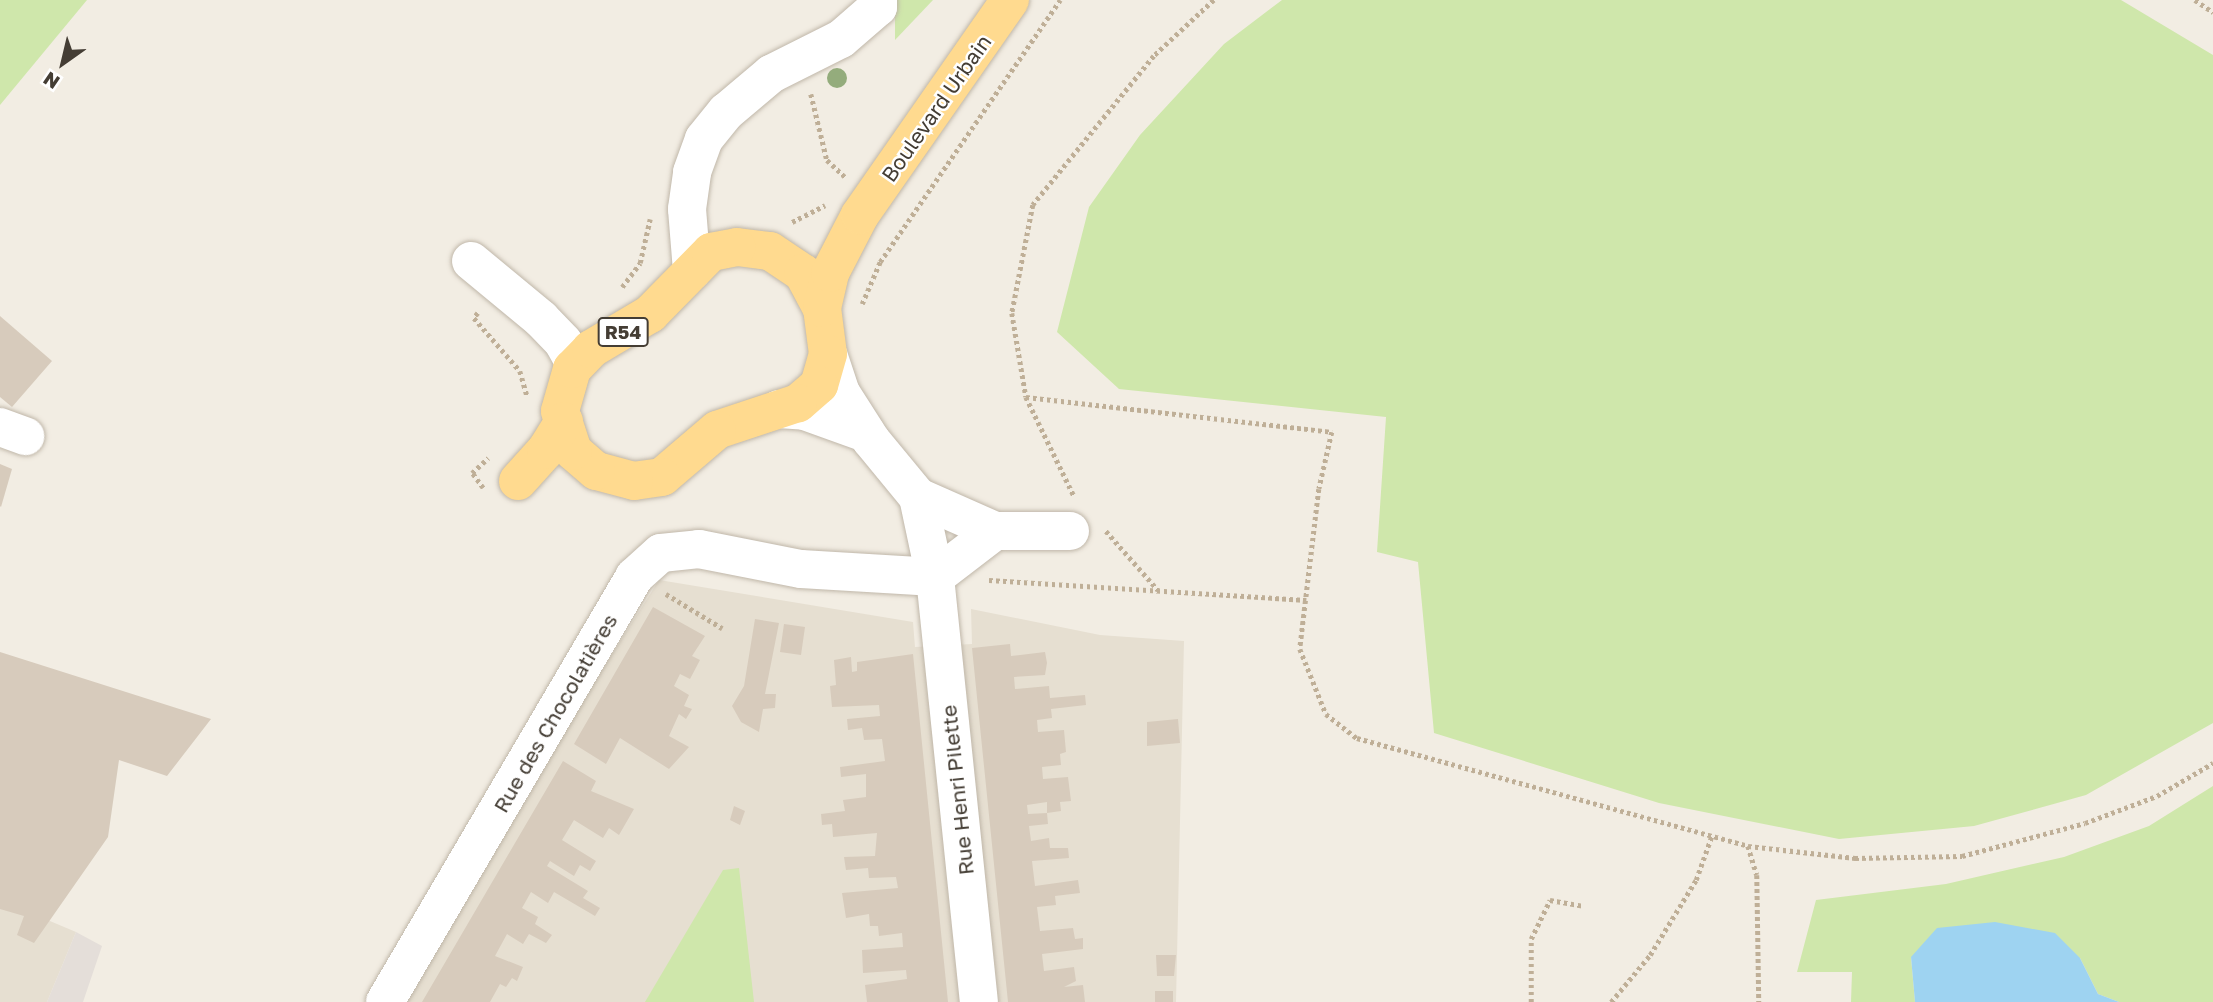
<!DOCTYPE html>
<html>
<head>
<meta charset="utf-8">
<style>
  body { margin:0 }
  #map { position:relative; width:2213px; height:1002px; overflow:hidden; background:#f2ede3; font-family:"Golos Text",sans-serif }
  div>[style] { position:absolute }
  [style*='--x'] { left:calc(var(--x)*1px); top:calc(var(--y)*1px); width:calc(var(--w)*1px); rotate:calc(var(--a)*1deg) }
  .residential>* { inset:0; background:#e6dfd1 }
  .industrial>* { inset:0; background:#e4ded9 }
  .green>* { inset:0; background:#cfe7ab }
  .water>* { inset:0; background:#9ed3f1 }
  .building>* { inset:0; background:#d7cbbc }
  .path>* { height:4.5px; margin-top:-2.25px; transform-origin:0; background:repeating-linear-gradient(90deg,#bfaf97 0 3.5px,transparent 0 7px) }
  .roads { filter:drop-shadow(0 0 2px #c0b7a9) drop-shadow(0 0 2px #c0b7a9) }
  .minor>* { height:38px; margin:-19px; padding:0 19px; transform-origin:19px; border-radius:19px; background:#fff }
  .major>* { height:38px; margin:-19px; padding:0 19px; transform-origin:19px; border-radius:19px; background:#ffda8f }
  .trees>* { width:20px; height:20px; margin:-10px; border-radius:50%; background:#94ac7c }
  span { translate:-50% -50%; white-space:nowrap; text-align:center; line-height:1.15; -webkit-text-stroke:5px #fff; paint-order:stroke }
  .shield-label span { padding:2px 5px; background:#fff; border:2px solid; border-radius:5px; -webkit-text-stroke-width:0 }
  .shield-label { font-size:19px; color:#443d34; font-weight:700 }
  .street-label { font-size:21px; color:#443d34 }
  .north { position:absolute; left:28px; top:28px; width:70px; height:70px; -webkit-text-stroke:5px #fff; paint-order:stroke; rotate:214deg; font-size:19px; font-weight:700; line-height:28px; text-align:center; color:#443d34 }
  .north::after { content:''; display:block; margin:auto; width:24px; height:32px; background:#443d34; clip-path:polygon(50% 0,100% 100%,50% 72%,0 100%) }
</style>
</head>
<body>
<div id="map">
  <div class="residential">
    <div style="clip-path:polygon(659px 580px,913px 622px,915px 647px,972px 644px,971px 609px,1100px 635px,1184px 641px,1176px 1002px,404px 1002px,532px 781px)"></div>
    <div style="clip-path:polygon(0 900px,76px 932px,47px 1002px,0 1002px)"></div>
  </div>
  <div class="industrial">
    <div style="clip-path:polygon(76px 932px,102px 946px,83px 1002px,47px 1002px)"></div>
  </div>
  <div class="green">
    <div style="clip-path:polygon(0 0,87px 0,0 105px)"></div>
    <div style="clip-path:polygon(895px 0,933px 0,895px 40px)"></div>
    <div style="clip-path:polygon(1282px 0,2121px 0,2213px 55px,2213px 723px,2086px 795px,1974px 826px,1839px 839px,1659px 803px,1434px 733px,1418px 562px,1377px 552px,1386px 417px,1119px 389px,1057px 332px,1089px 207px,1140px 135px,1224px 44px)"></div>
    <div style="clip-path:polygon(2213px 786px,2213px 1002px,2119px 1002px,2098px 994px,2080px 958px,1911px 957px,1915px 1002px,1851px 1002px,1852px 972px,1797px 972px,1816px 900px,1946px 884px,2064px 857px,2149px 826px)"></div>
    <div style="clip-path:polygon(739px 868px,754px 1002px,645px 1002px,723px 870px)"></div>
  </div>
  <div class="water">
    <div style="clip-path:polygon(1995px 922px,2055px 933px,2080px 958px,2098px 994px,2119px 1002px,1915px 1002px,1911px 957px,1937px 928px)"></div>
  </div>
  <div class="building">
    <div style="clip-path:polygon(0 316px,52px 361px,12px 407px,0 397px)"></div>
    <div style="clip-path:polygon(0 464px,12px 469px,1px 507px,0 506px)"></div>
    <div style="clip-path:polygon(653px 607px,705px 636px,692px 656px,700px 660px,690px 679px,680px 674px,674px 686px,689px 695px,684px 706px,692px 709px,686px 719px,679px 714px,669px 736px,689px 747px,669px 769px,620px 738px,606px 764px,574px 744px)"></div>
    <div style="clip-path:polygon(755px 619px,779px 623px,765px 694px,776px 694px,775px 708px,763px 709px,759px 732px,741px 722px,732px 706px,744px 686px)"></div>
    <div style="clip-path:polygon(784px 624px,805px 627px,801px 655px,780px 652px)"></div>
    <div style="clip-path:polygon(1010px 644px,1011px 656px,1045px 652px,1047px 663px,1045px 675px,1014px 677px,1015px 689px,1049px 686px,1050px 698px,1085px 695px,1086px 705px,1051px 709px,1052px 718px,1037px 720px,1038px 732px,1064px 730px,1066px 752px,1060px 754px,1061px 765px,1042px 767px,1043px 779px,1068px 777px,1071px 801px,1060px 802px,1061px 811px,1047px 813px,1047px 802px,1027px 805px,1028px 814px,1047px 813px,1048px 824px,1029px 826px,1031px 841px,1049px 838px,1050px 848px,1068px 848px,1069px 858px,1032px 861px,1035px 886px,1078px 880px,1080px 893px,1055px 896px,1056px 905px,1037px 907px,1040px 931px,1073px 928px,1075px 939px,1083px 938px,1083px 949px,1042px 954px,1044px 971px,1074px 967px,1076px 981px,1064px 987px,1083px 985px,1085px 1002px,1008px 1002px,972px 648px)"></div>
    <div style="clip-path:polygon(0 652px,211px 719px,167px 776px,119px 760px,108px 837px,34px 943px,17px 935px,24px 916px,0 909px)"></div>
    <div style="clip-path:polygon(913px 654px,948px 1002px,867px 1002px,865px 985px,907px 979px,906px 970px,863px 973px,862px 950px,903px 947px,902px 933px,879px 936px,878px 926px,870px 926px,869px 914px,846px 918px,842px 893px,898px 888px,896px 877px,869px 878px,868px 868px,846px 870px,844px 857px,875px 856px,877px 833px,833px 837px,832px 824px,822px 825px,821px 814px,845px 811px,843px 800px,866px 797px,866px 774px,841px 777px,840px 767px,885px 761px,882px 739px,864px 740px,862px 728px,848px 730px,847px 719px,880px 716px,879px 705px,832px 707px,830px 686px,836px 685px,834px 660px,851px 657px,852px 672px,857px 671px,857px 662px)"></div>
    <div style="clip-path:polygon(1178px 719px,1180px 743px,1147px 746px,1147px 722px)"></div>
    <div style="clip-path:polygon(563px 761px,596px 781px,591px 791px,634px 809px,619px 835px,609px 828px,603px 838px,574px 820px,562px 840px,596px 861px,590px 871px,580px 865px,574px 876px,550px 861px,547px 866px,588px 891px,583px 898px,600px 908px,595px 916px,554px 892px,548px 903px,531px 892px,522px 908px,538px 917px,535px 924px,552px 935px,546px 943px,529px 934px,523px 944px,507px 934px,495px 956px,523px 967px,517px 981px,512px 978px,506px 987px,500px 984px,490px 1002px,422px 1002px)"></div>
    <div style="clip-path:polygon(734px 806px,745px 811px,740px 825px,730px 820px)"></div>
    <div style="clip-path:polygon(1156px 955px,1176px 955px,1174px 976px,1157px 976px)"></div>
    <div style="clip-path:polygon(1155px 991px,1173px 991px,1173px 1002px,1155px 1002px)"></div>
  </div>
  <div class="path">
    <div style="--x:1214;--y:0;--w:82;--a:137"></div>
    <div style="--x:1154;--y:56;--w:192;--a:129.1"></div>
    <div style="--x:1033;--y:205;--w:110;--a:101"></div>
    <div style="--x:1012;--y:313;--w:85;--a:80.5"></div>
    <div style="--x:1026;--y:397;--w:308;--a:6.5"></div>
    <div style="--x:1332;--y:432;--w:58;--a:102.8"></div>
    <div style="--x:1319;--y:489;--w:161;--a:96.8"></div>
    <div style="--x:1300;--y:649;--w:70;--a:68.2"></div>
    <div style="--x:1326;--y:714;--w:39;--a:38"></div>
    <div style="--x:1357;--y:738;--w:406;--a:15.4"></div>
    <div style="--x:1748;--y:846;--w:30;--a:73"></div>
    <div style="--x:1757;--y:875;--w:127;--a:89.1"></div>
    <div style="--x:2195;--y:0;--w:22;--a:34"></div>
    <div style="--x:811;--y:94;--w:68;--a:76.4"></div>
    <div style="--x:827;--y:160;--w:25;--a:43"></div>
    <div style="--x:792;--y:222;--w:37;--a:-27"></div>
    <div style="--x:622;--y:287;--w:30;--a:-53"></div>
    <div style="--x:640;--y:263;--w:45;--a:-77.2"></div>
    <div style="--x:862;--y:304;--w:46;--a:-66.8"></div>
    <div style="--x:880;--y:262;--w:318;--a:-55.5"></div>
    <div style="--x:478;--y:313;--w:6;--a:129"></div>
    <div style="--x:474;--y:318;--w:70;--a:49"></div>
    <div style="--x:520;--y:371;--w:26;--a:74"></div>
    <div style="--x:1026;--y:397;--w:110;--a:64.1"></div>
    <div style="--x:483;--y:488;--w:19;--a:-126"></div>
    <div style="--x:472;--y:473;--w:22;--a:-43"></div>
    <div style="--x:1106;--y:531;--w:79;--a:48.6"></div>
    <div style="--x:989;--y:580;--w:318;--a:3.6"></div>
    <div style="--x:666;--y:594;--w:66;--a:31.3"></div>
    <div style="--x:1748;--y:846;--w:108;--a:6.4"></div>
    <div style="--x:1855;--y:858;--w:107;--a:-1.1"></div>
    <div style="--x:1962;--y:856;--w:127;--a:-15"></div>
    <div style="--x:2085;--y:823;--w:77;--a:-20.6"></div>
    <div style="--x:2157;--y:796;--w:65;--a:-30.5"></div>
    <div style="--x:1531;--y:1002;--w:63;--a:-90"></div>
    <div style="--x:1531;--y:939;--w:43;--a:-64"></div>
    <div style="--x:1550;--y:900;--w:34;--a:10"></div>
    <div style="--x:1611;--y:1002;--w:61;--a:-50.3"></div>
    <div style="--x:1650;--y:955;--w:88;--a:-58.5"></div>
    <div style="--x:1696;--y:880;--w:48;--a:-70.4"></div>
  </div>
  <div class="roads">
    <div class="minor">
      <div style="--x:471;--y:261;--w:91;--a:39.6"></div>
      <div style="--x:541;--y:319;--w:32;--a:46"></div>
      <div style="--x:563;--y:342;--w:26;--a:61"></div>
      <div style="--x:692;--y:271;--w:62;--a:-94.6"></div>
      <div style="--x:687;--y:209;--w:37;--a:-82"></div>
      <div style="--x:692;--y:172;--w:35;--a:-70"></div>
      <div style="--x:704;--y:139;--w:35;--a:-51"></div>
      <div style="--x:726;--y:112;--w:59;--a:-40.2"></div>
      <div style="--x:771;--y:74;--w:78;--a:-26.6"></div>
      <div style="--x:841;--y:39;--w:49;--a:-40.9"></div>
      <div style="--x:878;--y:7;--w:7;--a:-90"></div>
      <div style="--x:828;--y:354;--w:41;--a:71.6"></div>
      <div style="--x:841;--y:393;--w:56;--a:57.4"></div>
      <div style="--x:871;--y:440;--w:74;--a:50.5"></div>
      <div style="--x:918;--y:497;--w:82;--a:78"></div>
      <div style="--x:935;--y:577;--w:76;--a:-37.5"></div>
      <div style="--x:779;--y:409;--w:26;--a:4"></div>
      <div style="--x:805;--y:411;--w:65;--a:19.8"></div>
      <div style="--x:0;--y:427;--w:27;--a:20"></div>
      <div style="--x:918;--y:497;--w:84;--a:23.8"></div>
      <div style="--x:995;--y:531;--w:75;--a:0"></div>
      <div style="--x:385;--y:1002;--w:493;--a:-59.6"></div>
      <div style="--x:634;--y:577;--w:36;--a:-42"></div>
      <div style="--x:661;--y:553;--w:38;--a:-6"></div>
      <div style="--x:699;--y:549;--w:104;--a:11.1"></div>
      <div style="--x:801;--y:569;--w:134;--a:3.4"></div>
      <div style="--x:935;--y:577;--w:427;--a:84.1"></div>
    </div>
    <div class="major">
      <div style="--x:737;--y:247;--w:33;--a:7"></div>
      <div style="--x:770;--y:251;--w:40;--a:34"></div>
      <div style="--x:803;--y:273;--w:40;--a:62"></div>
      <div style="--x:822;--y:308;--w:46;--a:82.6"></div>
      <div style="--x:828;--y:354;--w:32;--a:106"></div>
      <div style="--x:819;--y:385;--w:28;--a:139"></div>
      <div style="--x:798;--y:403;--w:85;--a:161.6"></div>
      <div style="--x:717;--y:430;--w:72;--a:139.5"></div>
      <div style="--x:662;--y:477;--w:28;--a:172"></div>
      <div style="--x:634;--y:481;--w:39;--a:-165"></div>
      <div style="--x:596;--y:471;--w:30;--a:-139"></div>
      <div style="--x:573;--y:451;--w:42;--a:-108"></div>
      <div style="--x:560;--y:411;--w:44;--a:-74.1"></div>
      <div style="--x:572;--y:369;--w:28;--a:-46"></div>
      <div style="--x:591;--y:349;--w:69;--a:-30.7"></div>
      <div style="--x:650;--y:314;--w:87;--a:-45.5"></div>
      <div style="--x:711;--y:252;--w:26;--a:-11"></div>
      <div style="--x:822;--y:308;--w:36;--a:-77"></div>
      <div style="--x:830;--y:273;--w:65;--a:-62.7"></div>
      <div style="--x:860;--y:215;--w:262;--a:-55.1"></div>
      <div style="--x:518;--y:481;--w:42;--a:-47.9"></div>
      <div style="--x:546;--y:450;--w:34;--a:-58"></div>
    </div>
  </div>
  <div class="trees">
    <div style="left:837px;top:78px"></div>
  </div>
  <div class="shield-label">
    <span style="left:623px;top:332px">R54</span>
  </div>
  <div class="street-label">
    <span style="left:936px;top:108px;rotate:-55deg">Boulevard Urbain</span>
    <span style="left:555px;top:713px;rotate:-60deg">Rue des Chocolatières</span>
    <span style="left:957px;top:790px;rotate:-96deg">Rue Henri Pilette</span>
  </div>
  <div class="north">N</div>
</div>
</body>
</html>
